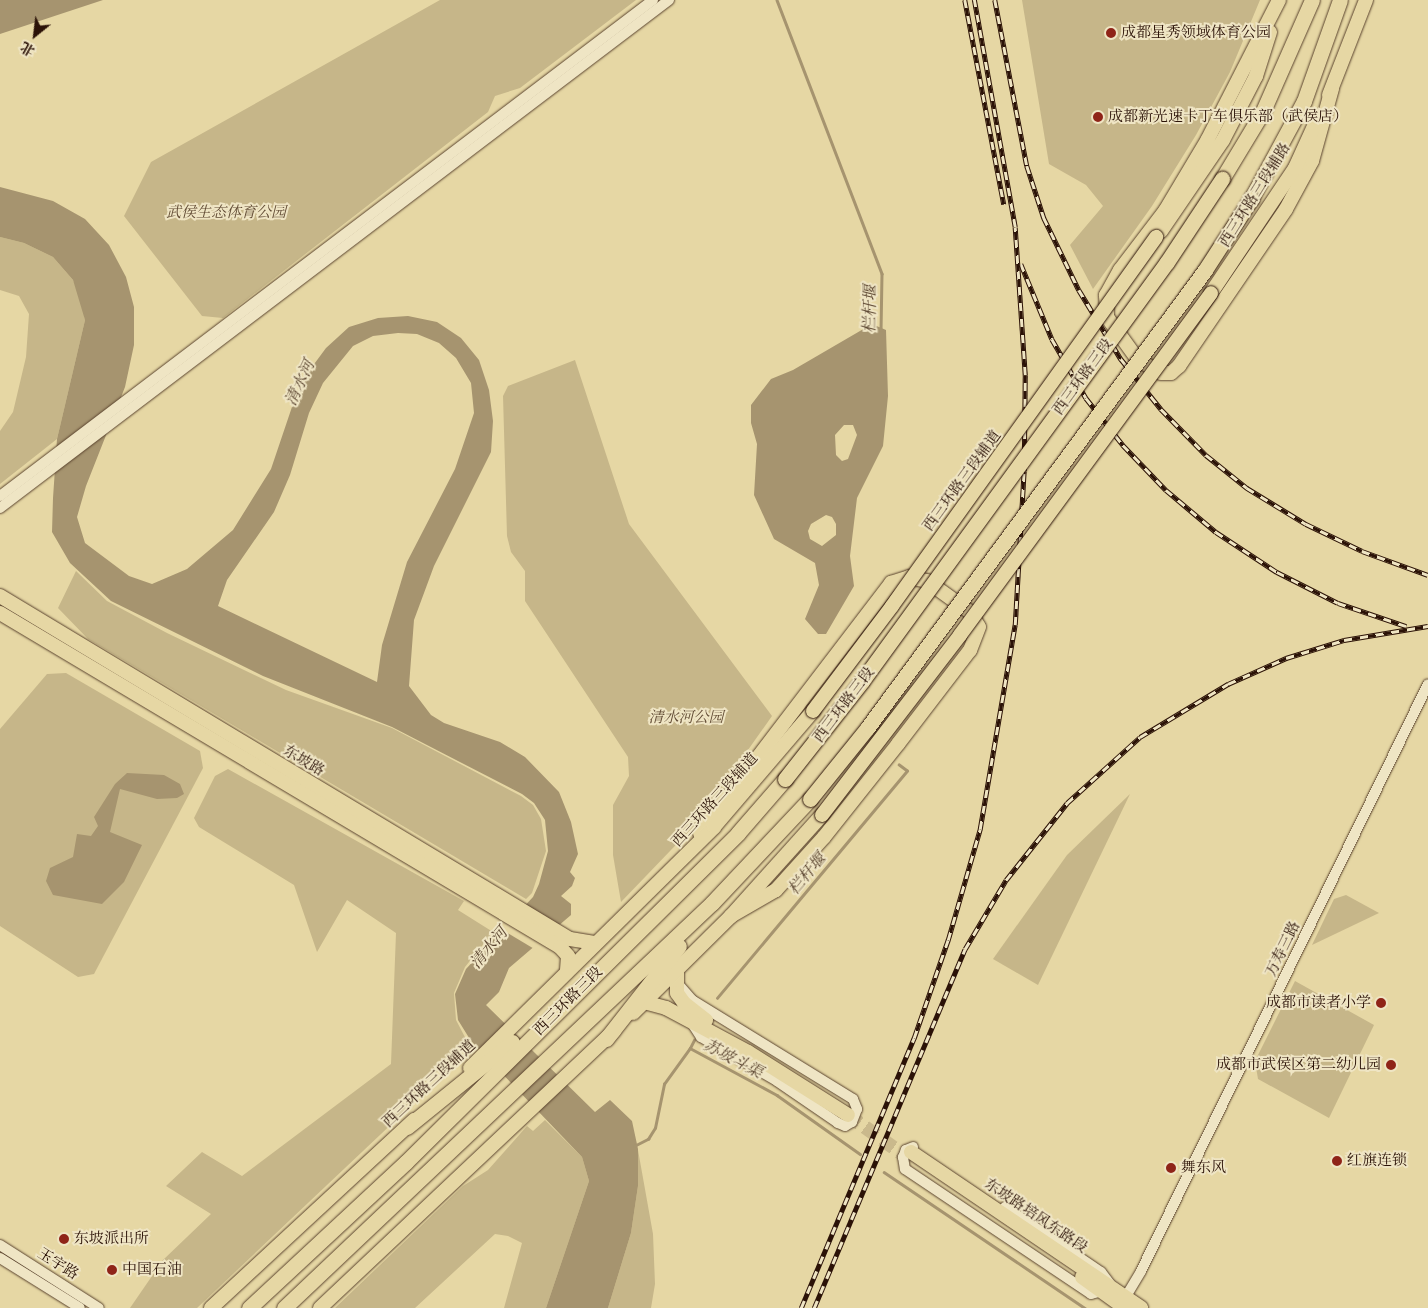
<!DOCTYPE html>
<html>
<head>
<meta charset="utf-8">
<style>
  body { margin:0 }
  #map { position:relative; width:1428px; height:1308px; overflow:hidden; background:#e6d7a4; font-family:"IM FELL French Canon","Noto Serif SC",serif }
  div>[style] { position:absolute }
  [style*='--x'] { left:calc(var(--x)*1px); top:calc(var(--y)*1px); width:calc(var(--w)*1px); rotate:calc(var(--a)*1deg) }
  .green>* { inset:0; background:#c6b689 }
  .water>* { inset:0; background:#a6946f }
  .pier>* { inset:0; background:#e6d7a4 }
  .stream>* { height:2.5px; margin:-1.25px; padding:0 1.25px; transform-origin:1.25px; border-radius:1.25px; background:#a6946f }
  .major-tunnel>* { height:14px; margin-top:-7px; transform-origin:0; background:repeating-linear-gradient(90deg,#cab98c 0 14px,transparent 0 21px) }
  .roads { filter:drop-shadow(0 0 1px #5a432e) drop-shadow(0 0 1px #5a432e) }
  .minor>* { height:10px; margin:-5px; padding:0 5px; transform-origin:5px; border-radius:5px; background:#efe5c4 }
  .major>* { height:14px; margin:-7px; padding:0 7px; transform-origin:7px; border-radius:7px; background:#e6d7a4 }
  .highway>* { height:15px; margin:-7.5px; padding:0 7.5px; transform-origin:7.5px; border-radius:7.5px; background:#e6d7a4 }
  .rail>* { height:4.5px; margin-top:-2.25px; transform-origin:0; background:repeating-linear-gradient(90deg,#efe5c4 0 8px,#2b1207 0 16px); box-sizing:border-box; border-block:1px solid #2b1207 }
  .bridges { filter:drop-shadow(0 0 1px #2b1207) drop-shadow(0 0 1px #2b1207) }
  .major-bridge>* { height:14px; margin:-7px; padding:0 7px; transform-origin:7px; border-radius:7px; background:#e6d7a4 }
  .highway-bridge>* { height:15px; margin:-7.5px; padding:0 7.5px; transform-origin:7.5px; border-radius:7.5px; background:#e6d7a4 }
  .dots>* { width:14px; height:14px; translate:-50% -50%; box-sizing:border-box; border:2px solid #efe5c4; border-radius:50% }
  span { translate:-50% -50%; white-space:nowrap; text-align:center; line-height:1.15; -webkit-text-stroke:4px #efe5c4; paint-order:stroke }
  .poi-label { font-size:15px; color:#2b1207 }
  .left { translate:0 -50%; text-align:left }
  .right { translate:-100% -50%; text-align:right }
  .street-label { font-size:15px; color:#2b1207 }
  .park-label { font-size:15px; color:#614b34; font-style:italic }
  .water-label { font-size:16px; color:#5c4631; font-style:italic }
  .north { position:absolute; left:10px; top:10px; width:50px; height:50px; -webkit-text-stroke:4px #efe5c4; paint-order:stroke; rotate:209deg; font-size:14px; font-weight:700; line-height:20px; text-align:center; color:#2b1207 }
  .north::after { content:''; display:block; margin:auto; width:18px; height:22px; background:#2b1207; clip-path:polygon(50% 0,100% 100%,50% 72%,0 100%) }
</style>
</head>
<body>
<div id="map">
  <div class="green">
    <div style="clip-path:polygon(440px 0,636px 0,520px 88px,495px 96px,488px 112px,223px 318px,202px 316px,124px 216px,151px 162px)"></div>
    <div style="clip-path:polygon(1022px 0,1260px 0,1230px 72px,1196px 135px,1152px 206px,1093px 289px,1070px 245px,1103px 206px,1086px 185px,1049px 164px)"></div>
    <div style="clip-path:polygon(0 237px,24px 243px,53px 257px,73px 280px,82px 300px,85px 320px,57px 439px,0 484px,0 431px,13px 412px,26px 357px,29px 314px,19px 296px,0 290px)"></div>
    <div style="clip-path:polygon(575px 360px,629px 524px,772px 716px,695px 825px,621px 902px,613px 855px,613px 805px,629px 776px,628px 757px,525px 601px,525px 571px,511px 552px,507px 536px,503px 396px,508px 386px)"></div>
    <div style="clip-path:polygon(76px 571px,107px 601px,167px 633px,286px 690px,392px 728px,521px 796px,533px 805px,541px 819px,546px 851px,532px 893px,526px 899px,88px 639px,58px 608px)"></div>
    <div style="clip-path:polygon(66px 673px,200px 751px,203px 768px,94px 974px,78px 977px,0 926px,0 729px,47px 674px)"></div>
    <div style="clip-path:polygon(228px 769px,464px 901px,458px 910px,493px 932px,465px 967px,454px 993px,456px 1020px,467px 1041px,464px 1048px,423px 1084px,399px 1117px,197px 1308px,130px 1308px,163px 1260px,211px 1214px,166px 1186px,202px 1152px,242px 1176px,391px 1064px,396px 933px,347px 900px,317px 952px,294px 885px,199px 827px,194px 818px,215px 776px)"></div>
    <div style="clip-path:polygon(1130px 794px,1038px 985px,993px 959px,1067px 855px)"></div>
    <div style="clip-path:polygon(1346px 895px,1379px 913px,1312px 945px,1334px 899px)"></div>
    <div style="clip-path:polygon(1295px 981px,1374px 1025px,1329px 1118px,1258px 1079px,1255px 1061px)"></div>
    <div style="clip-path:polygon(545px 1120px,582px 1157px,589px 1181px,546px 1308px,504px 1308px,522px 1243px,508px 1236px,495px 1234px,415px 1308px,335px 1308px,463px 1186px,488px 1170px,527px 1126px,533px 1131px)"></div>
    <div style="clip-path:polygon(638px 1150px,653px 1234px,655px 1284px,651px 1308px,608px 1308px,631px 1233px,638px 1186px)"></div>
  </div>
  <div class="water">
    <div style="clip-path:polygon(0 0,103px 0,0 34px)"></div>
    <div style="clip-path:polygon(evenodd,0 187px,53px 201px,85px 219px,109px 245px,126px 277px,134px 307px,134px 345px,125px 387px,86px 486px,77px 517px,85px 543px,129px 576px,152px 584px,187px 569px,233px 530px,271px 469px,294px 401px,309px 371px,326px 348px,349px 327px,378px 318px,408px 316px,437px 322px,461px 338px,479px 360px,489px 390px,493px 421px,491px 452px,434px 566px,414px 620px,409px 686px,431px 715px,444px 723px,500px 742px,525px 757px,559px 792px,571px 822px,578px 854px,570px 872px,575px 878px,572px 886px,561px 896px,571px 904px,571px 915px,509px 968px,499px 992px,486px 1005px,595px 1112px,610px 1100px,632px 1121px,638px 1149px,638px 1186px,631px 1233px,608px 1308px,546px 1308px,589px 1181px,582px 1157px,471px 1041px,458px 1020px,455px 994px,466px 969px,533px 897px,539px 884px,548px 851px,545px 820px,534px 803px,522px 794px,392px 727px,263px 676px,111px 601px,70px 563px,52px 532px,53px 498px,57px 439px,85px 320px,73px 280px,53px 257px,24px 243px,0 237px,0 187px,398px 333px,417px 334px,439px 343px,456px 358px,471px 383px,474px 413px,455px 469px,407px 562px,382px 645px,377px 682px,218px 606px,227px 580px,274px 512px,290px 475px,309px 413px,323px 383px,353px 346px,373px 336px,398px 333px)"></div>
    <div style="clip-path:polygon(evenodd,872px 324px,886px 330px,888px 396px,883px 446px,857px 498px,850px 556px,854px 586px,826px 634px,818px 634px,805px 619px,819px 585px,815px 563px,774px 539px,754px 495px,757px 444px,751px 423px,751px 405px,771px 379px,793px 370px,872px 324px,844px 425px,853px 425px,857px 435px,848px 459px,842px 461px,836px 455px,835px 435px,844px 425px,872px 324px,826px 515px,832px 517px,836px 524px,836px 535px,822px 546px,810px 539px,808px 531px,811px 524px,826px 515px)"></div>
    <div style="clip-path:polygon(127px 773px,164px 775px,180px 784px,184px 794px,177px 798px,157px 799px,120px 789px,110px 832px,142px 845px,124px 882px,102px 904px,53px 895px,46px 881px,50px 868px,73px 857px,77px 834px,91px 836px,98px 826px,94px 817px,115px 784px)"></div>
  </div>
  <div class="pier">
    <div style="clip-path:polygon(523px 903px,563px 927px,536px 950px,499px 928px)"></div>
  </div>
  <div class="stream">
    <div style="--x:777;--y:0;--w:293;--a:69"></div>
    <div style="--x:882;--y:274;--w:56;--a:91"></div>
    <div style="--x:717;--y:998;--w:296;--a:-50.1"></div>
    <div style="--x:907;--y:771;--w:10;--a:-143"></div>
    <div style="--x:690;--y:1048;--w:9;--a:-63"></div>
    <div style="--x:634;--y:1146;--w:16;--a:-27"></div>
    <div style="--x:648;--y:1139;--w:13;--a:-58"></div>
    <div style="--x:655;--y:1128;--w:45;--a:-78.4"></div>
    <div style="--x:664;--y:1084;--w:44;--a:-54.2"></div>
    <div style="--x:690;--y:1048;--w:99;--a:28.4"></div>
    <div style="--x:777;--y:1095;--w:102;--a:35.4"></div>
    <div style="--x:884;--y:1172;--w:243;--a:34.1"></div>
  </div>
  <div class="major-tunnel">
    <div style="--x:848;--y:1115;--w:74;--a:35.6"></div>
  </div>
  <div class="roads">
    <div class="minor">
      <div style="--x:0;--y:496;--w:820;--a:-37.22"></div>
      <div style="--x:0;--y:508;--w:840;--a:-37.21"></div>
      <div style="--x:679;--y:985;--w:20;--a:49"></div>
      <div style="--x:692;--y:1000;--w:189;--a:31.6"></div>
      <div style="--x:853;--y:1099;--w:11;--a:68"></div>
      <div style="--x:857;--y:1109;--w:14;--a:111"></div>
      <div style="--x:852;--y:1122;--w:8;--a:150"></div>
      <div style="--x:845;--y:1126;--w:8;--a:-157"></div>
      <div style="--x:838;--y:1123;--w:74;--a:-145.5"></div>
      <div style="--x:777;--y:1081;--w:88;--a:-149.9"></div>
      <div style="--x:701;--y:1037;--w:17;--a:-123"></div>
      <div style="--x:913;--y:1147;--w:8;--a:157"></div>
      <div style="--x:906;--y:1150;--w:8;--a:113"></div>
      <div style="--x:903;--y:1157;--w:12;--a:81"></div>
      <div style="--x:905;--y:1169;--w:224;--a:33.9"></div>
      <div style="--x:1091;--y:1294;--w:7;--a:-16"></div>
      <div style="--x:1005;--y:1207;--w:116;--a:34.1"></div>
      <div style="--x:1101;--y:1272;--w:15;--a:53"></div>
      <div style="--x:0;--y:1245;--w:117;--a:32.5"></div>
      <div style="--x:0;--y:1258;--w:94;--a:32"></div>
      <div style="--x:1122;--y:1303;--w:37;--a:-59"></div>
      <div style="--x:1141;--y:1271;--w:653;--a:-63.94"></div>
    </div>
    <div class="major">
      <div style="--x:1279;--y:0;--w:156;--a:117.1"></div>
      <div style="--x:1208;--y:139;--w:84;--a:120.8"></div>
      <div style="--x:1165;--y:211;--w:74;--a:127.3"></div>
      <div style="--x:1120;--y:270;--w:29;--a:119"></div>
      <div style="--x:1106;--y:295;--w:22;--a:87"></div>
      <div style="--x:1107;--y:317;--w:53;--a:54.2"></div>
      <div style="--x:1138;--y:360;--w:26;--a:29"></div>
      <div style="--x:1161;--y:373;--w:10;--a:0"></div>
      <div style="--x:1171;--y:373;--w:11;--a:-41"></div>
      <div style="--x:1179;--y:366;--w:190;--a:-55.7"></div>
      <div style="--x:1286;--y:209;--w:55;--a:-61.6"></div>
      <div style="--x:1312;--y:161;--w:75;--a:-74.5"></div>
      <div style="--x:1329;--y:95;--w:102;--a:-68.7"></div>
      <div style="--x:1161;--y:231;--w:110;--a:-55.7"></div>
      <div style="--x:1223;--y:140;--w:72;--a:-62.7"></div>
      <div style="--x:1256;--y:76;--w:46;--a:-72.3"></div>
      <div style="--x:1211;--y:293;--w:151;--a:-56.1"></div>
      <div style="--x:1295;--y:168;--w:48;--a:-65.6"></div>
      <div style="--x:0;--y:596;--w:665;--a:31.04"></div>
      <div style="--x:570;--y:939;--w:26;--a:9"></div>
      <div style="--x:0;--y:613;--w:652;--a:30.81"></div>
      <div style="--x:560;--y:947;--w:12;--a:48"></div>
      <div style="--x:568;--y:956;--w:16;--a:94"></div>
      <div style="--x:700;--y:833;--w:315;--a:-52.6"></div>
      <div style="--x:891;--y:583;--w:19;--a:-18"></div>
      <div style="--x:909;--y:577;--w:18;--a:13"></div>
      <div style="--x:927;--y:581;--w:53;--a:35.8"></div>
      <div style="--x:970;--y:612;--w:17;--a:59"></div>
      <div style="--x:979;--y:627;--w:25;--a:111"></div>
      <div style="--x:970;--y:650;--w:118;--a:127.5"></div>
      <div style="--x:898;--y:744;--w:119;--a:128.5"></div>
      <div style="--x:824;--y:837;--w:72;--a:132.2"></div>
      <div style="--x:776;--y:890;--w:52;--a:150"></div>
      <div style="--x:677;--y:972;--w:21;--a:90"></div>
      <div style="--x:677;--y:993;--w:12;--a:55"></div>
      <div style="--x:684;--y:1003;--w:28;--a:38"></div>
      <div style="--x:644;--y:1002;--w:23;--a:15"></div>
      <div style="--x:666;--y:1008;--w:93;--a:28.2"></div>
      <div style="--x:748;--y:1052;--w:118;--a:32.2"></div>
      <div style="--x:633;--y:1013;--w:138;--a:-44.7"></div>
      <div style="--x:731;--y:916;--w:136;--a:-48"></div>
      <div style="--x:470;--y:1068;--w:343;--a:-44.6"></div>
      <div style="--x:714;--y:827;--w:153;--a:-49.5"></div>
      <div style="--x:911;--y:1152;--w:278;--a:34.1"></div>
      <div style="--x:1082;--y:1277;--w:53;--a:35.8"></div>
      <div style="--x:211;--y:1308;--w:277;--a:-42.8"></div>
      <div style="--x:320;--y:1308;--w:404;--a:-43.3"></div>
    </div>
    <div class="highway">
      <div style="--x:1222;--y:179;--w:79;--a:-58.9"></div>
      <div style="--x:1263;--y:111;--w:121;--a:-66.2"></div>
      <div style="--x:1251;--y:199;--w:111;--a:-61.6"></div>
      <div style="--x:1304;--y:101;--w:107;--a:-70.4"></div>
      <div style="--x:606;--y:1039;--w:118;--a:-51.9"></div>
      <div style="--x:407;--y:1127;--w:135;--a:-39"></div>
      <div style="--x:249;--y:1308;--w:214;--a:-42.9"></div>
      <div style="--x:406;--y:1162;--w:467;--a:-44.7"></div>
      <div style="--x:738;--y:833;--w:72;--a:-49"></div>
      <div style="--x:284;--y:1308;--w:589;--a:-43.42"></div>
      <div style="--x:712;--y:903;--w:143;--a:-46.7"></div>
    </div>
  </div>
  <div class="rail">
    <div style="--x:965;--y:0;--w:208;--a:79.2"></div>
    <div style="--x:995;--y:0;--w:169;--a:79.1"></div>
    <div style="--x:1027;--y:166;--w:55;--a:71.9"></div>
    <div style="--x:1044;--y:218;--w:80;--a:64.1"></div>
    <div style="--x:1079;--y:290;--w:81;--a:58.7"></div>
    <div style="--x:1121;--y:359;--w:64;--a:51.3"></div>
    <div style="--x:1161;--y:409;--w:64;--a:45.6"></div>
    <div style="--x:1206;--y:455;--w:53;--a:38.8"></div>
    <div style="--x:1247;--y:488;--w:69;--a:31.4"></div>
    <div style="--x:1306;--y:524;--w:62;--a:25.7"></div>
    <div style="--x:1362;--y:551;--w:70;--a:20"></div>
    <div style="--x:1021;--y:264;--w:81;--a:67.5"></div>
    <div style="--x:1052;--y:339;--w:68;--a:60"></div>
    <div style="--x:1086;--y:398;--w:60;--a:51.8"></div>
    <div style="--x:1123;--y:445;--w:62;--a:46.3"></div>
    <div style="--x:1166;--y:490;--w:65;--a:40"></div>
    <div style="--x:1216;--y:532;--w:73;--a:33.3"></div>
    <div style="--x:1277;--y:572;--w:68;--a:26.9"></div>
    <div style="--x:1338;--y:603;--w:72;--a:18.7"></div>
    <div style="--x:801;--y:1308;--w:293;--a:-67.3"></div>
    <div style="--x:914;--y:1038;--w:104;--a:-70.9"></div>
    <div style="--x:948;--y:940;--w:116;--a:-73.9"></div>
    <div style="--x:980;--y:829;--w:207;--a:-80.3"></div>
    <div style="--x:1015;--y:625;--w:154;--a:-86.7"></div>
    <div style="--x:1024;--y:471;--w:96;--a:-89.4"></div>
    <div style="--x:1025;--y:375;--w:148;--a:-93.9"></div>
    <div style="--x:1015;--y:227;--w:231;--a:-100.2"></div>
    <div style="--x:814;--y:1308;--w:389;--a:-67.2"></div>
    <div style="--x:965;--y:949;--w:80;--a:-59.3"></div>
    <div style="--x:1006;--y:880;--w:98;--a:-51.6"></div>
    <div style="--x:1067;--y:803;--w:98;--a:-42.1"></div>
    <div style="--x:1140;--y:737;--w:103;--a:-31.1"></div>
    <div style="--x:1228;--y:684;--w:64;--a:-24.1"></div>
    <div style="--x:1286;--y:658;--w:61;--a:-17.2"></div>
    <div style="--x:1344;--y:640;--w:85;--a:-9.5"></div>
  </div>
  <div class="bridges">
    <div class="major-bridge">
      <div style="--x:813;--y:711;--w:131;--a:-53"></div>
      <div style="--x:892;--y:606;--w:454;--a:-54.4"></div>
      <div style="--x:822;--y:815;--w:227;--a:-52.5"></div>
      <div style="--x:960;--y:635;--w:424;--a:-53.7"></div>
    </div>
    <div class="highway-bridge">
      <div style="--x:785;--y:779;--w:125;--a:-51.8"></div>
      <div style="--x:862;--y:681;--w:518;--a:-53.95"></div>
      <div style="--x:1167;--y:262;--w:100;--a:-56.5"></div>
      <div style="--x:810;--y:799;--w:92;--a:-51.1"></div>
      <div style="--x:868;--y:727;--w:568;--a:-53.59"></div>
      <div style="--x:1205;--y:270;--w:85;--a:-57.1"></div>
    </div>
  </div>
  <div class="dots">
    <div style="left:1111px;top:33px;background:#8f2418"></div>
    <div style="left:1098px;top:117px;background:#8f2418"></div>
    <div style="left:1381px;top:1003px;background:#8f2418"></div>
    <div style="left:1391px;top:1065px;background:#8f2418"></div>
    <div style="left:1337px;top:1161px;background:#8f2418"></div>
    <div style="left:1171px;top:1168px;background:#8f2418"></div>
    <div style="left:64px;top:1239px;background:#8f2418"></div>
    <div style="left:112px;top:1270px;background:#8f2418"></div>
  </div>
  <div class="poi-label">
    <span class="left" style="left:1121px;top:33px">成都星秀领域体育公园</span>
    <span class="left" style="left:1108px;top:117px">成都新光速卡丁车俱乐部（武侯店）</span>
    <span class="right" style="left:1371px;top:1003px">成都市读者小学</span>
    <span class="right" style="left:1381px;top:1065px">成都市武侯区第二幼儿园</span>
    <span class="left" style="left:1347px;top:1161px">红旗连锁</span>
    <span class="left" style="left:1181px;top:1168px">舞东风</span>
    <span class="left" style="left:74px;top:1239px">东坡派出所</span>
    <span class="left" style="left:122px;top:1270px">中国石油</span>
  </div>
  <div class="street-label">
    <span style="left:1255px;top:195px;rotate:-58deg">西三环路三段辅路</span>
    <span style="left:1083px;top:377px;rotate:-54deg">西三环路三段</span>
    <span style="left:962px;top:481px;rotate:-54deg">西三环路三段辅道</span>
    <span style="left:844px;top:705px;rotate:-53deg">西三环路三段</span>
    <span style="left:304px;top:761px;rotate:31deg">东坡路</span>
    <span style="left:715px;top:800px;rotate:-48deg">西三环路三段辅道</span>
    <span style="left:1283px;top:949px;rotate:-64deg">万寿三路</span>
    <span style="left:568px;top:1001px;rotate:-45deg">西三环路三段</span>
    <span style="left:429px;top:1084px;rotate:-43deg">西三环路三段辅道</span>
    <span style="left:1036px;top:1216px;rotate:34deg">东坡路培风东路段</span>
    <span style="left:58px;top:1264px;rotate:32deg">玉宇路</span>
  </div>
  <div class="park-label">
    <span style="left:226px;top:213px">武侯生态体育公园</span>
    <span style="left:686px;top:718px">清水河公园</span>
  </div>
  <div class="water-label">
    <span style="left:870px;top:309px;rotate:-89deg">栏杆堰</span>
    <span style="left:300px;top:383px;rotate:-65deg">清水河</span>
    <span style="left:807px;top:874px;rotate:-50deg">栏杆堰</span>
    <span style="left:489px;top:948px;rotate:-50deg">清水河</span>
    <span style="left:733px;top:1059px;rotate:28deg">苏坡斗渠</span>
  </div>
  <div class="north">北</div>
</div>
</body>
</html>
